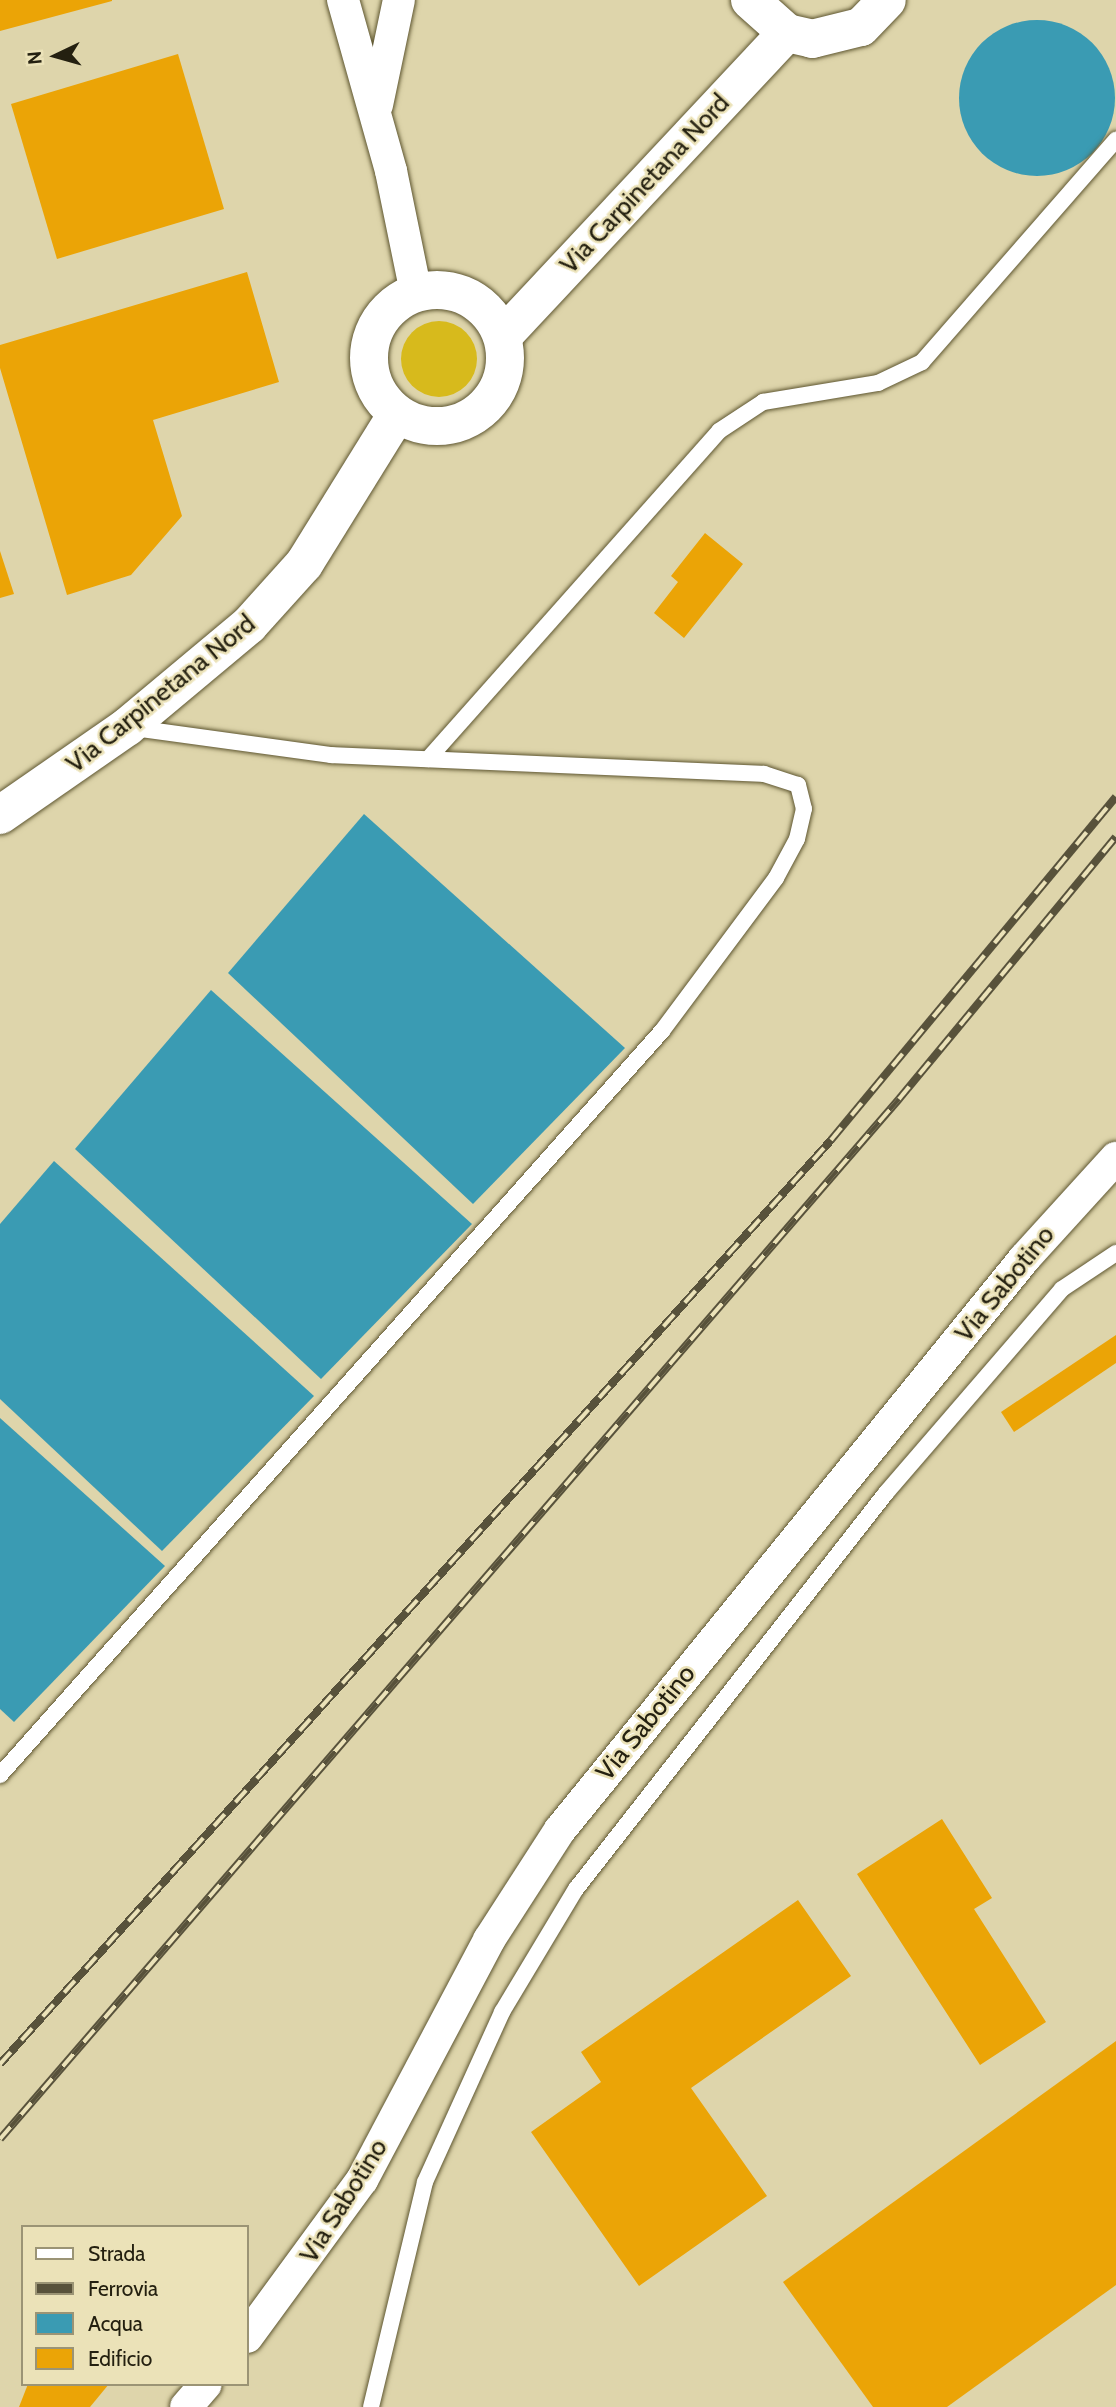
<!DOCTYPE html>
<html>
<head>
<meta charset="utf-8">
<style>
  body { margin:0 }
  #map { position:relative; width:1116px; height:2407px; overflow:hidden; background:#ded5ab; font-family:Cabin,sans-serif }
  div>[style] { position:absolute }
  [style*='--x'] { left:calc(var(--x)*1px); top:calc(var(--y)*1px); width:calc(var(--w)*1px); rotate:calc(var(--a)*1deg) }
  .green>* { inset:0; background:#d7ba1c }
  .round { border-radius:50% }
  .water>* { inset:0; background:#3a9bb3 }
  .building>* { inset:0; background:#eba406 }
  .roads { filter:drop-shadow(0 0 2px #5e5630) drop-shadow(0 0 2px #5e5630) }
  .lane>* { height:16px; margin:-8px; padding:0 8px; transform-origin:8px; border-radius:8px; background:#fff }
  .street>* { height:32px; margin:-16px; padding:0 16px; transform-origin:16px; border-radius:16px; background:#fff }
  .secondary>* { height:38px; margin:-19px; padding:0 19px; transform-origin:19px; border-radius:19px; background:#fff }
  .secondary>.ring { margin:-19px; padding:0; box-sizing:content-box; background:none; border:38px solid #fff; border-radius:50% }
  .rail>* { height:8px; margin-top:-4px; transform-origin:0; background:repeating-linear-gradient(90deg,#ebe2b8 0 16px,#58523b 0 32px); box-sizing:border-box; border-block:2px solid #58523b }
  span { translate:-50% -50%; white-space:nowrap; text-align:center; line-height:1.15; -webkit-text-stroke:5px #ebe2b8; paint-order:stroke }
  .street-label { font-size:26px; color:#242010 }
  .legend { position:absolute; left:21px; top:2225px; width:228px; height:161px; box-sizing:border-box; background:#ebe2b8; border:2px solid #9b9475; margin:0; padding:9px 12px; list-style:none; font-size:21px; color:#242010 }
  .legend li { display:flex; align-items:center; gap:14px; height:35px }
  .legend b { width:35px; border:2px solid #9b9475 }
  .north { position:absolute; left:21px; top:21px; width:70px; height:70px; -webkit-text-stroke:5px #ebe2b8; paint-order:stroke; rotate:265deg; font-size:19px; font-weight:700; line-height:28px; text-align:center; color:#242010 }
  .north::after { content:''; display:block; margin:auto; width:24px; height:32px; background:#242010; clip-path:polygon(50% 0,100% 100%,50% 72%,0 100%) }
</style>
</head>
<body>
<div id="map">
  <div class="green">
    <div class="round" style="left:401px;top:321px;width:76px;height:76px"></div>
  </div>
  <div class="water">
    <div class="round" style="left:959px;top:20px;width:156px;height:156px"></div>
    <div style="clip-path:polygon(364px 814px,625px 1048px,473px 1204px,228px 973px)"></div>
    <div style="clip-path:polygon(211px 990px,472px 1224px,321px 1379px,75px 1149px)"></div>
    <div style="clip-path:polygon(54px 1161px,314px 1396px,162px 1551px,0 1399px,0 1224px)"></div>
    <div style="clip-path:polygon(0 1418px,165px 1566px,14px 1722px,0 1709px)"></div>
  </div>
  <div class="building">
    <div style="clip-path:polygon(0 0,112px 0,112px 1px,0 31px)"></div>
    <div style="clip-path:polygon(178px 54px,224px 209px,57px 259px,11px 104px)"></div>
    <div style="clip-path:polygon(247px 272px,279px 382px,153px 420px,182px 516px,131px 575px,67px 595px,0 368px,0 345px)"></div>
    <div style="clip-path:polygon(705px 533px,743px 564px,684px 638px,654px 613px,678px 582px,671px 576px)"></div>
    <div style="clip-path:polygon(0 551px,14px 594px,0 598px)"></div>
    <div style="clip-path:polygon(1116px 1335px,1116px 1363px,1014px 1432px,1001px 1412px)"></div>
    <div style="clip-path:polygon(942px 1819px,992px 1898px,974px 1909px,1046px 2022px,980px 2065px,857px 1874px)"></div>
    <div style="clip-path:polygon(798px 1900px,851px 1976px,691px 2088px,767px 2196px,639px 2286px,531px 2132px,601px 2082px,581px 2052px)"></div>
    <div style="clip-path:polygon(1116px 2041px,1116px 2285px,947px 2407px,873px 2407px,783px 2282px)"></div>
    <div style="clip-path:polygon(28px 2384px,109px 2384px,90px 2407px,19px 2407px)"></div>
  </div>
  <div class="roads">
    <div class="lane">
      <div style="--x:428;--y:759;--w:438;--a:-48.4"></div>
      <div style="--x:719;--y:431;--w:53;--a:-33.4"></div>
      <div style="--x:763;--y:402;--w:117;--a:-9.4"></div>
      <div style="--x:878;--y:383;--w:49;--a:-25.5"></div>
      <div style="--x:922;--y:362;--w:295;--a:-48.9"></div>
      <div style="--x:0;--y:1775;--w:996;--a:-48.34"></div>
      <div style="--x:662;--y:1031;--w:191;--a:-53.3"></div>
      <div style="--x:776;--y:878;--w:44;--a:-61.7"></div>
      <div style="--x:797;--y:839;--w:31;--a:-77"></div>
      <div style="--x:804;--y:809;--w:25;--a:-104"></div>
      <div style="--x:798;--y:785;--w:36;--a:-162"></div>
      <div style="--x:764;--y:774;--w:433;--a:-177.5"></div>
      <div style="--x:331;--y:755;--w:200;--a:-172.2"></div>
      <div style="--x:371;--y:2407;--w:231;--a:-76.5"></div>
      <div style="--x:425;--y:2182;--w:187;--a:-65.6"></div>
      <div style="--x:502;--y:2012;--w:144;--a:-59"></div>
      <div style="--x:576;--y:1889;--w:503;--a:-51.95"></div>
      <div style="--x:886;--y:1493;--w:269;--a:-49.2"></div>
      <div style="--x:1062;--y:1289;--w:65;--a:-33.7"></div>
    </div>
    <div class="street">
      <div style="--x:343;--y:0;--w:178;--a:74.3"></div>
      <div style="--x:391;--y:171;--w:125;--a:78.4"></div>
      <div style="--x:377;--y:105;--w:107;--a:-78.2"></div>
      <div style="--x:247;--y:2337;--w:195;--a:-53.8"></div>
      <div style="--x:362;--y:2180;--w:272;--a:-62.1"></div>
      <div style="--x:489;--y:1940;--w:131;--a:-57.2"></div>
      <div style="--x:560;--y:1830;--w:736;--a:-50.9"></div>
      <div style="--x:1024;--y:1259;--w:137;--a:-47.7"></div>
      <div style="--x:186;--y:2407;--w:30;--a:-49"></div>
    </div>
    <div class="secondary">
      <div style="--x:750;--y:0;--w:50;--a:41.7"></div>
      <div style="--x:787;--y:33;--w:26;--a:13"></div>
      <div style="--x:812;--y:39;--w:50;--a:-13.8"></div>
      <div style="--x:861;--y:27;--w:37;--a:-46"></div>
      <div class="ring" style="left:369px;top:290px;width:98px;height:98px"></div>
      <div style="--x:503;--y:336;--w:415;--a:-46.9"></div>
      <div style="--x:0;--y:815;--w:155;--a:-34.7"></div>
      <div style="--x:127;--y:727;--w:159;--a:-39.9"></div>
      <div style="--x:249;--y:625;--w:82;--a:-48"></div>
      <div style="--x:304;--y:564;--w:176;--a:-58.2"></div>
    </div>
  </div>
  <div class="rail">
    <div style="--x:0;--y:2064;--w:1243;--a:-48.03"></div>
    <div style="--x:831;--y:1140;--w:446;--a:-50.3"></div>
    <div style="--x:0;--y:2139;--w:1375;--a:-49.16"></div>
    <div style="--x:899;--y:1099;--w:340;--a:-50.4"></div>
  </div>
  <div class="street-label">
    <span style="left:645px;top:184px;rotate:-47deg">Via Carpinetana Nord</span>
    <span style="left:161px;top:694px;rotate:-39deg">Via Carpinetana Nord</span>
    <span style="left:1005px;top:1284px;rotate:-51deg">Via Sabotino</span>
    <span style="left:646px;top:1723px;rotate:-51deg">Via Sabotino</span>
    <span style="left:344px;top:2201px;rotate:-58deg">Via Sabotino</span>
  </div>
  <ul class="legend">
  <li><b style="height:9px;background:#fff"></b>Strada</li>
  <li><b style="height:9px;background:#58523b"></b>Ferrovia</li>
  <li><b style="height:19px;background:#3a9bb3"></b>Acqua</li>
  <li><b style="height:19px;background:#eba406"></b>Edificio</li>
  </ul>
  <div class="north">N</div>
</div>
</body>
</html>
